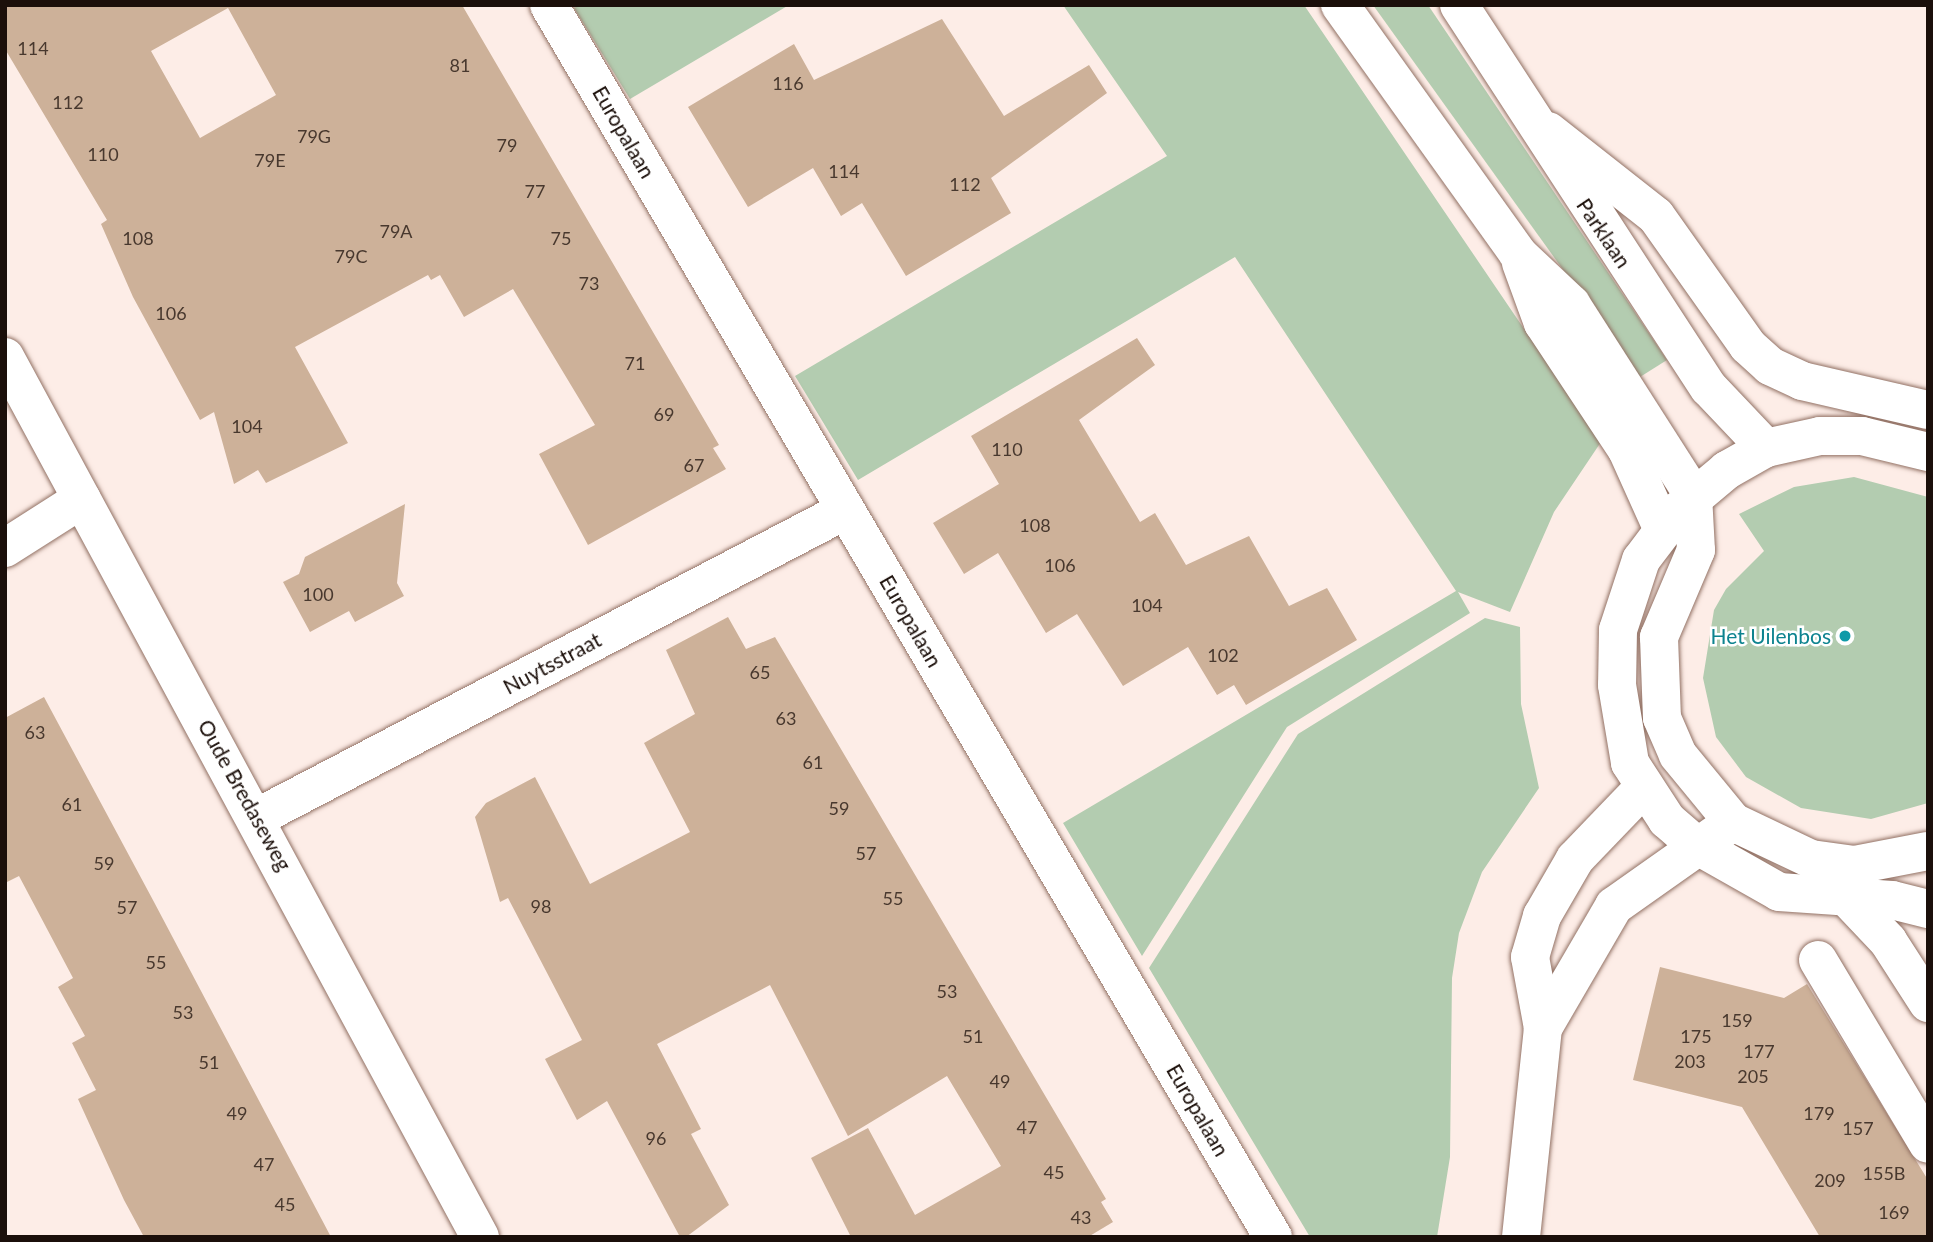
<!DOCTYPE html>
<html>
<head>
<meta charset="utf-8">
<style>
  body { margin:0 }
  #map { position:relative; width:1933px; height:1242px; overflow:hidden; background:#fdede7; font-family:Lato,sans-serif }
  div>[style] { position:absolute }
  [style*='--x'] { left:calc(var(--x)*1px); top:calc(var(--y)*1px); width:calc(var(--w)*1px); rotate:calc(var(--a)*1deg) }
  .green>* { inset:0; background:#b3ccb0 }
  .building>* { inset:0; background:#cdb199 }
  .roads { filter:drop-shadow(0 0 2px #927164) drop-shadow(0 0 2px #927164) }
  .minor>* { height:38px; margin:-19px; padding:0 19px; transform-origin:19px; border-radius:19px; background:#fff }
  .dots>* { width:19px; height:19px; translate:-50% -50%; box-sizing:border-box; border:4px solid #fff; border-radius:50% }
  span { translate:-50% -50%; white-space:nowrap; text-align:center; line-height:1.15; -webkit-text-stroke:5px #fff; paint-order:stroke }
  .number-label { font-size:18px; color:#48382e }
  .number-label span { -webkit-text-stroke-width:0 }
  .street-label { font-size:21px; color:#1b0f0a }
  .culture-label { font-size:21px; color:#0d838f }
  .right { translate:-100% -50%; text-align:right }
  .frame { position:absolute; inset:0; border:7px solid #1b0f0a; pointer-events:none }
</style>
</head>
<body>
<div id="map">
  <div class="green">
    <div style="clip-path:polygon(580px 5px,789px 5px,630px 99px,574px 8px)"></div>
    <div style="clip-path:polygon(1063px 5px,1304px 5px,1601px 442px,1554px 512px,1510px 612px,1458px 592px,1470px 613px,1287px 727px,1142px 956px,1063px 823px,1456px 591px,1235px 257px,858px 480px,795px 376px,1167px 156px)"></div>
    <div style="clip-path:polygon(1373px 5px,1428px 5px,1667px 360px,1640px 377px)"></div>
    <div style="clip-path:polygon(1854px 477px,1928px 497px,1928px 803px,1871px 819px,1801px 808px,1746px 777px,1716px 737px,1703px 678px,1714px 610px,1726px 589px,1764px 551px,1739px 514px,1794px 487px)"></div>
    <div style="clip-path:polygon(1485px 618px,1520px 627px,1521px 704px,1539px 788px,1482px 872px,1459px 933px,1452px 978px,1450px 1157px,1437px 1237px,1310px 1237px,1149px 968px,1298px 734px)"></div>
  </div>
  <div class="building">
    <div style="clip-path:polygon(evenodd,5px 5px,462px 5px,719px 445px,713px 448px,726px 469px,588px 545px,539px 454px,595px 425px,513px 289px,464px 317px,440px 275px,431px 280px,428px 275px,295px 347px,348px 443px,266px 483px,258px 470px,234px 484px,214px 412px,200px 420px,133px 297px,101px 224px,107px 220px,5px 49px,5px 5px,228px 8px,276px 95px,200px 138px,151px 51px,228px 8px)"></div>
    <div style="clip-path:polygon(942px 19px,1004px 116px,1089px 65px,1107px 93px,991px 178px,1011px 213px,906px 276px,862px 203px,841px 216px,813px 168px,748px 207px,688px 107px,794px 44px,814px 80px)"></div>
    <div style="clip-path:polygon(1137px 338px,1155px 365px,1079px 420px,1140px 522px,1155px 513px,1186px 565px,1249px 536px,1289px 606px,1327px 588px,1357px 640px,1246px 705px,1234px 685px,1217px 695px,1188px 647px,1123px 686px,1077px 614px,1046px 633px,998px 553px,964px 574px,933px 523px,999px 484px,971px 436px)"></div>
    <div style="clip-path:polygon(405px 504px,397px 583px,404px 596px,355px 622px,349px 611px,310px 632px,283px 582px,299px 574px,305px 557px)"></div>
    <div style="clip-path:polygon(728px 617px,746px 649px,775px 637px,1106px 1199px,1101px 1202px,1113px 1222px,1088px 1237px,851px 1237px,811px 1158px,868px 1128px,915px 1215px,1001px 1166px,947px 1076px,848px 1136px,770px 985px,657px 1044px,701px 1129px,691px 1134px,729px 1205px,686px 1237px,680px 1237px,607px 1101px,577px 1120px,545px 1059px,582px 1040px,508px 898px,500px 902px,475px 817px,486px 803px,535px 777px,590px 884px,690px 832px,644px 743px,695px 714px,666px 650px)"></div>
    <div style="clip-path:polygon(44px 697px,154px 902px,331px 1237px,144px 1237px,124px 1200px,78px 1099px,96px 1090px,72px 1043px,85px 1036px,58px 987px,73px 978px,19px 876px,5px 883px,5px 718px)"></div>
    <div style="clip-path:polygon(1660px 967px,1784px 998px,1807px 984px,1928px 1180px,1928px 1237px,1820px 1237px,1742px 1107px,1633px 1080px)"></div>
  </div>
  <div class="roads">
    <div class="minor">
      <div style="--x:549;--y:5;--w:1429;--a:59.56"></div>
      <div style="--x:1340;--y:5;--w:306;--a:54.4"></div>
      <div style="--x:1518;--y:254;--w:73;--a:43.3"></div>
      <div style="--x:1571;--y:304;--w:227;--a:57.4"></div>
      <div style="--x:1693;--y:495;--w:55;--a:86.9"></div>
      <div style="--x:1696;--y:550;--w:95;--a:113"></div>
      <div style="--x:1659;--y:637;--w:81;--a:87.9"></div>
      <div style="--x:1662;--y:718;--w:40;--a:66.6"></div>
      <div style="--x:1678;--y:755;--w:87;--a:50.6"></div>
      <div style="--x:1459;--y:5;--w:457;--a:56.9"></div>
      <div style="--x:1709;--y:388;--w:83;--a:46.5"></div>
      <div style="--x:1548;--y:131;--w:137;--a:38.2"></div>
      <div style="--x:1656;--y:216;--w:159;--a:54.7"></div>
      <div style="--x:1748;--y:346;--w:30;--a:42"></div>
      <div style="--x:1770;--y:366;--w:35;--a:25"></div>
      <div style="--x:1802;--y:381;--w:129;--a:13"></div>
      <div style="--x:1521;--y:263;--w:64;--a:69.9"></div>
      <div style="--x:1543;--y:323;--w:152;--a:56.5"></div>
      <div style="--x:1627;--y:450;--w:85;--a:65.8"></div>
      <div style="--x:5;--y:357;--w:1000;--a:61.64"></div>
      <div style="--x:1928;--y:452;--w:68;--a:-166.4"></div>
      <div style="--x:1862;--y:436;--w:42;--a:180"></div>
      <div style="--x:1820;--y:436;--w:55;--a:167.5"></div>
      <div style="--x:1766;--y:448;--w:45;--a:150.6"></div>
      <div style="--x:1727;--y:470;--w:64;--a:140.1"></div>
      <div style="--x:1678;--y:511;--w:61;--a:127.1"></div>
      <div style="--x:1641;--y:560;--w:74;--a:108.2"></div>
      <div style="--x:1618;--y:630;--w:55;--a:91"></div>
      <div style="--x:1617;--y:685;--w:79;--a:80.5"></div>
      <div style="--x:1630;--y:763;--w:68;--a:57"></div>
      <div style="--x:1667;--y:820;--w:38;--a:41"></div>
      <div style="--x:1696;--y:845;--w:95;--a:29.5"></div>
      <div style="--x:1779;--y:892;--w:113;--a:4"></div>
      <div style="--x:1892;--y:900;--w:37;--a:14"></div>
      <div style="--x:5;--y:548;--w:91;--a:-32.5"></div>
      <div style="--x:258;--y:817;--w:663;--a:-27.57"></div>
      <div style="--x:1851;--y:902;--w:54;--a:46.5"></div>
      <div style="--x:1888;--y:941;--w:74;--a:57.2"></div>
      <div style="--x:1818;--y:960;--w:214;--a:59.1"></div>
      <div style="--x:1543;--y:1028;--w:141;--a:-59.8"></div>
      <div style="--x:1614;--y:906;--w:146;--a:-35.2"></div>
      <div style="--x:1733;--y:822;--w:86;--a:25.4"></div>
      <div style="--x:1811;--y:859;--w:44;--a:7.8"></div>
      <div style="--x:1855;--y:865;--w:74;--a:-10.9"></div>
      <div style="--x:1521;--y:1237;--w:210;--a:-84"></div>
      <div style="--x:1543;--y:1028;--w:72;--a:-100.4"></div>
      <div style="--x:1530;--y:957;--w:43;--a:-73.7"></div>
      <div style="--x:1542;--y:916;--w:66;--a:-59.9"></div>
      <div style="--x:1575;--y:859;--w:98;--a:-46.2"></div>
    </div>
  </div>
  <div class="dots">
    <div style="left:1845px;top:636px;background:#0f9aa8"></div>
  </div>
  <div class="number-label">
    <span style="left:33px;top:48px">114</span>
    <span style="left:460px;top:65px">81</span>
    <span style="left:788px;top:83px">116</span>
    <span style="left:68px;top:102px">112</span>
    <span style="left:314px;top:136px">79G</span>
    <span style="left:507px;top:145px">79</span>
    <span style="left:103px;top:154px">110</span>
    <span style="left:270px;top:160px">79E</span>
    <span style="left:844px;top:171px">114</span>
    <span style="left:965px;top:184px">112</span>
    <span style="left:535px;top:191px">77</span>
    <span style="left:396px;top:231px">79A</span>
    <span style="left:138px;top:238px">108</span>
    <span style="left:561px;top:238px">75</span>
    <span style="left:351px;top:256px">79C</span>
    <span style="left:589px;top:283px">73</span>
    <span style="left:171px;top:313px">106</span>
    <span style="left:635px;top:363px">71</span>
    <span style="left:664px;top:414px">69</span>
    <span style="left:247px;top:426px">104</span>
    <span style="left:1007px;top:449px">110</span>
    <span style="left:694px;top:465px">67</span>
    <span style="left:1035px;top:525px">108</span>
    <span style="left:1060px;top:565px">106</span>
    <span style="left:318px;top:594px">100</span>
    <span style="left:1147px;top:605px">104</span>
    <span style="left:1223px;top:655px">102</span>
    <span style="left:760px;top:672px">65</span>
    <span style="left:786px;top:718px">63</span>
    <span style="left:35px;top:732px">63</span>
    <span style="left:813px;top:762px">61</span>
    <span style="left:72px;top:804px">61</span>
    <span style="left:839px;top:808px">59</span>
    <span style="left:866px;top:853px">57</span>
    <span style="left:104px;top:863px">59</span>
    <span style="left:893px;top:898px">55</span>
    <span style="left:541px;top:906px">98</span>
    <span style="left:127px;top:907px">57</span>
    <span style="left:156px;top:962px">55</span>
    <span style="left:947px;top:991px">53</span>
    <span style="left:183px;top:1012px">53</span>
    <span style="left:1737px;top:1020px">159</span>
    <span style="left:973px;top:1036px">51</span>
    <span style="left:1696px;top:1036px">175</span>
    <span style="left:1759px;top:1051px">177</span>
    <span style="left:1690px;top:1061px">203</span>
    <span style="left:209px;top:1062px">51</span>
    <span style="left:1753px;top:1076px">205</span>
    <span style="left:1000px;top:1081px">49</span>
    <span style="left:237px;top:1113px">49</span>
    <span style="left:1819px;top:1113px">179</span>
    <span style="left:1027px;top:1127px">47</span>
    <span style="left:1858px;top:1128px">157</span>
    <span style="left:656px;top:1138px">96</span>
    <span style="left:264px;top:1164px">47</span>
    <span style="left:1054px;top:1172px">45</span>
    <span style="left:1884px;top:1173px">155B</span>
    <span style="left:1830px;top:1180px">209</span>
    <span style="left:285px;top:1204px">45</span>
    <span style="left:1894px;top:1212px">169</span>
    <span style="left:1081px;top:1217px">43</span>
  </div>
  <div class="street-label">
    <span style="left:624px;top:132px;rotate:60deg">Europalaan</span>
    <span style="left:1604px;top:233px;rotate:56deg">Parklaan</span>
    <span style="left:911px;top:621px;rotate:60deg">Europalaan</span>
    <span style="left:552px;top:663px;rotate:-28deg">Nuytsstraat</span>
    <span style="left:245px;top:795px;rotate:61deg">Oude Bredaseweg</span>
    <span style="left:1198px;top:1110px;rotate:60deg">Europalaan</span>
  </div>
  <div class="culture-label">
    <span class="right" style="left:1831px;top:636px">Het Uilenbos</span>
  </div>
  <div class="frame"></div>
</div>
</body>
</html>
